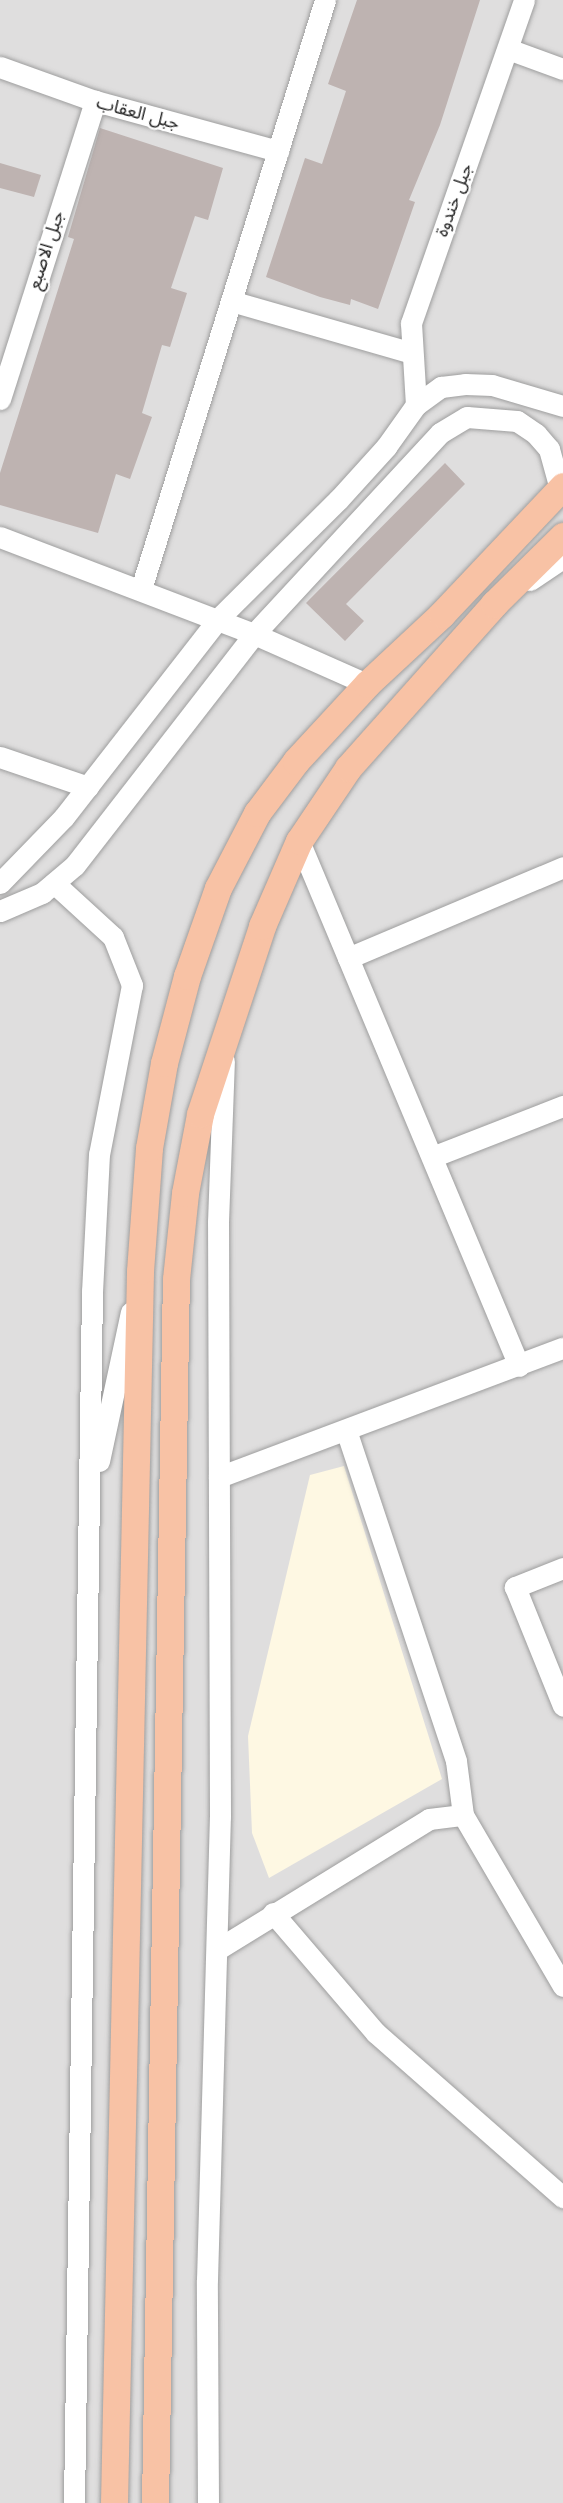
<!DOCTYPE html>
<html>
<head>
<meta charset="utf-8">
<style>
  body { margin:0 }
  #map { position:relative; width:563px; height:2503px; overflow:hidden; background:#f1ece8; font-family:"Fira Sans","Noto Sans Arabic",sans-serif }
  div>[style] { position:absolute }
  [style*='--x'] { left:calc(var(--x)*1px); top:calc(var(--y)*1px); width:calc(var(--w)*1px); rotate:calc(var(--a)*1deg) }
  .residential>* { inset:0; background:#dfdede }
  .education>* { inset:0; background:#fef8e3 }
  .building>* { inset:0; background:#beb3b1 }
  .roads { filter:drop-shadow(0 0 2px #9e9e9e) drop-shadow(0 0 2px #9e9e9e) }
  .minor>* { height:21px; margin:-10.5px; padding:0 10.5px; transform-origin:10.5px; border-radius:10.5px; background:#fff }
  .major>* { height:27px; margin:-13.5px; padding:0 13.5px; transform-origin:13.5px; border-radius:13.5px; background:#f8c2a5 }
  span { translate:-50% -50%; white-space:nowrap; text-align:center; line-height:1.15; -webkit-text-stroke:4.5px #fff; paint-order:stroke }
  .street-label { font-size:18px; color:#212121 }
</style>
</head>
<body>
<div id="map">
  <div class="residential">
    <div style="clip-path:polygon(0 0,563px 0,563px 2503px,0 2503px)"></div>
  </div>
  <div class="education">
    <div style="clip-path:polygon(344px 1466px,442px 1779px,269px 1878px,252px 1833px,248px 1736px,310px 1475px)"></div>
  </div>
  <div class="building">
    <div style="clip-path:polygon(357px 0,480px 0,440px 125px,409px 200px,415px 202px,378px 309px,351px 299px,350px 305px,320px 297px,266px 277px,305px 158px,322px 164px,346px 91px,328px 84px)"></div>
    <div style="clip-path:polygon(100px 128px,223px 168px,208px 220px,195px 216px,171px 288px,187px 293px,170px 347px,162px 345px,142px 413px,152px 417px,130px 479px,116px 474px,98px 533px,0 505px,0 473px,74px 239px,68px 237px)"></div>
    <div style="clip-path:polygon(0 163px,41px 175px,34px 197px,0 188px)"></div>
    <div style="clip-path:polygon(445px 463px,465px 484px,346px 604px,364px 621px,345px 641px,306px 603px)"></div>
  </div>
  <div class="roads">
    <div class="minor">
      <div style="--x:508;--y:49;--w:59;--a:20"></div>
      <div style="--x:0;--y:67;--w:101;--a:19.7"></div>
      <div style="--x:95;--y:101;--w:190;--a:15.3"></div>
      <div style="--x:231;--y:301;--w:188;--a:16"></div>
      <div style="--x:0;--y:399;--w:313;--a:-72.3"></div>
      <div style="--x:416;--y:405;--w:82;--a:-93.5"></div>
      <div style="--x:411;--y:323;--w:342;--a:-70.7"></div>
      <div style="--x:0;--y:537;--w:272;--a:20.9"></div>
      <div style="--x:254;--y:634;--w:124;--a:23.9"></div>
      <div style="--x:530;--y:580;--w:40;--a:-34"></div>
      <div style="--x:141;--y:589;--w:617;--a:-72.65"></div>
      <div style="--x:0;--y:757;--w:93;--a:18.8"></div>
      <div style="--x:299;--y:841;--w:569;--a:67.26"></div>
      <div style="--x:0;--y:883;--w:92;--a:-45.9"></div>
      <div style="--x:64;--y:817;--w:251;--a:-52.1"></div>
      <div style="--x:218;--y:619;--w:169;--a:-44.8"></div>
      <div style="--x:338;--y:500;--w:72;--a:-47.8"></div>
      <div style="--x:386;--y:447;--w:52;--a:-54.5"></div>
      <div style="--x:416;--y:405;--w:31;--a:-36"></div>
      <div style="--x:441;--y:387;--w:24;--a:-7"></div>
      <div style="--x:465;--y:384;--w:27;--a:2"></div>
      <div style="--x:492;--y:385;--w:74;--a:16.5"></div>
      <div style="--x:54;--y:883;--w:80;--a:42.5"></div>
      <div style="--x:113;--y:937;--w:52;--a:68.4"></div>
      <div style="--x:132;--y:985;--w:172;--a:101"></div>
      <div style="--x:99;--y:1154;--w:137;--a:92.9"></div>
      <div style="--x:92;--y:1291;--w:1212;--a:90.85"></div>
      <div style="--x:0;--y:911;--w:46;--a:-23.2"></div>
      <div style="--x:42;--y:893;--w:43;--a:-40.3"></div>
      <div style="--x:75;--y:865;--w:292;--a:-52.2"></div>
      <div style="--x:254;--y:634;--w:274;--a:-47.2"></div>
      <div style="--x:440;--y:433;--w:31;--a:-31"></div>
      <div style="--x:467;--y:417;--w:50;--a:4.6"></div>
      <div style="--x:517;--y:421;--w:23;--a:34"></div>
      <div style="--x:536;--y:434;--w:20;--a:49"></div>
      <div style="--x:549;--y:449;--w:41;--a:74.6"></div>
      <div style="--x:348;--y:958;--w:233;--a:-22.9"></div>
      <div style="--x:432;--y:1157;--w:141;--a:-21.3"></div>
      <div style="--x:346;--y:1430;--w:349;--a:71.6"></div>
      <div style="--x:456;--y:1761;--w:54;--a:82.6"></div>
      <div style="--x:99;--y:1461;--w:152;--a:-77.9"></div>
      <div style="--x:219;--y:1477;--w:367;--a:-20.6"></div>
      <div style="--x:563;--y:1568;--w:52;--a:158.4"></div>
      <div style="--x:515;--y:1587;--w:128;--a:68"></div>
      <div style="--x:273;--y:1913;--w:158;--a:49.4"></div>
      <div style="--x:376;--y:2033;--w:249;--a:41.3"></div>
      <div style="--x:218;--y:1949;--w:248;--a:-31.6"></div>
      <div style="--x:429;--y:1819;--w:34;--a:-7"></div>
      <div style="--x:463;--y:1815;--w:198;--a:59.7"></div>
      <div style="--x:208;--y:2503;--w:223;--a:-90.3"></div>
      <div style="--x:207;--y:2280;--w:464;--a:-88.4"></div>
      <div style="--x:220;--y:1816;--w:594;--a:-90.19"></div>
      <div style="--x:218;--y:1222;--w:161;--a:-87.9"></div>
    </div>
    <div class="major">
      <div style="--x:114;--y:2503;--w:1232;--a:-88.79"></div>
      <div style="--x:140;--y:1271;--w:123;--a:-85.8"></div>
      <div style="--x:149;--y:1148;--w:86;--a:-80"></div>
      <div style="--x:164;--y:1063;--w:90;--a:-75.2"></div>
      <div style="--x:187;--y:976;--w:93;--a:-70.6"></div>
      <div style="--x:218;--y:888;--w:85;--a:-62.5"></div>
      <div style="--x:257;--y:813;--w:65;--a:-53.1"></div>
      <div style="--x:296;--y:761;--w:105;--a:-47.3"></div>
      <div style="--x:367;--y:684;--w:103;--a:-43"></div>
      <div style="--x:442;--y:614;--w:176;--a:-46.6"></div>
      <div style="--x:155;--y:2503;--w:1224;--a:-89.02"></div>
      <div style="--x:176;--y:1279;--w:86;--a:-84"></div>
      <div style="--x:185;--y:1193;--w:80;--a:-79.2"></div>
      <div style="--x:200;--y:1114;--w:198;--a:-71.7"></div>
      <div style="--x:262;--y:926;--w:93;--a:-66.5"></div>
      <div style="--x:299;--y:841;--w:88;--a:-56.1"></div>
      <div style="--x:348;--y:768;--w:220;--a:-48.3"></div>
      <div style="--x:494;--y:604;--w:97;--a:-44.6"></div>
    </div>
  </div>
  <div class="street-label">
    <span style="left:138px;top:113px;rotate:15deg">جبل العقاب</span>
    <span style="left:454px;top:200px;rotate:-70deg">جبل خندوة</span>
    <span style="left:46px;top:250px;rotate:-72deg">جبل الاصبع</span>
  </div>
</div>
</body>
</html>
